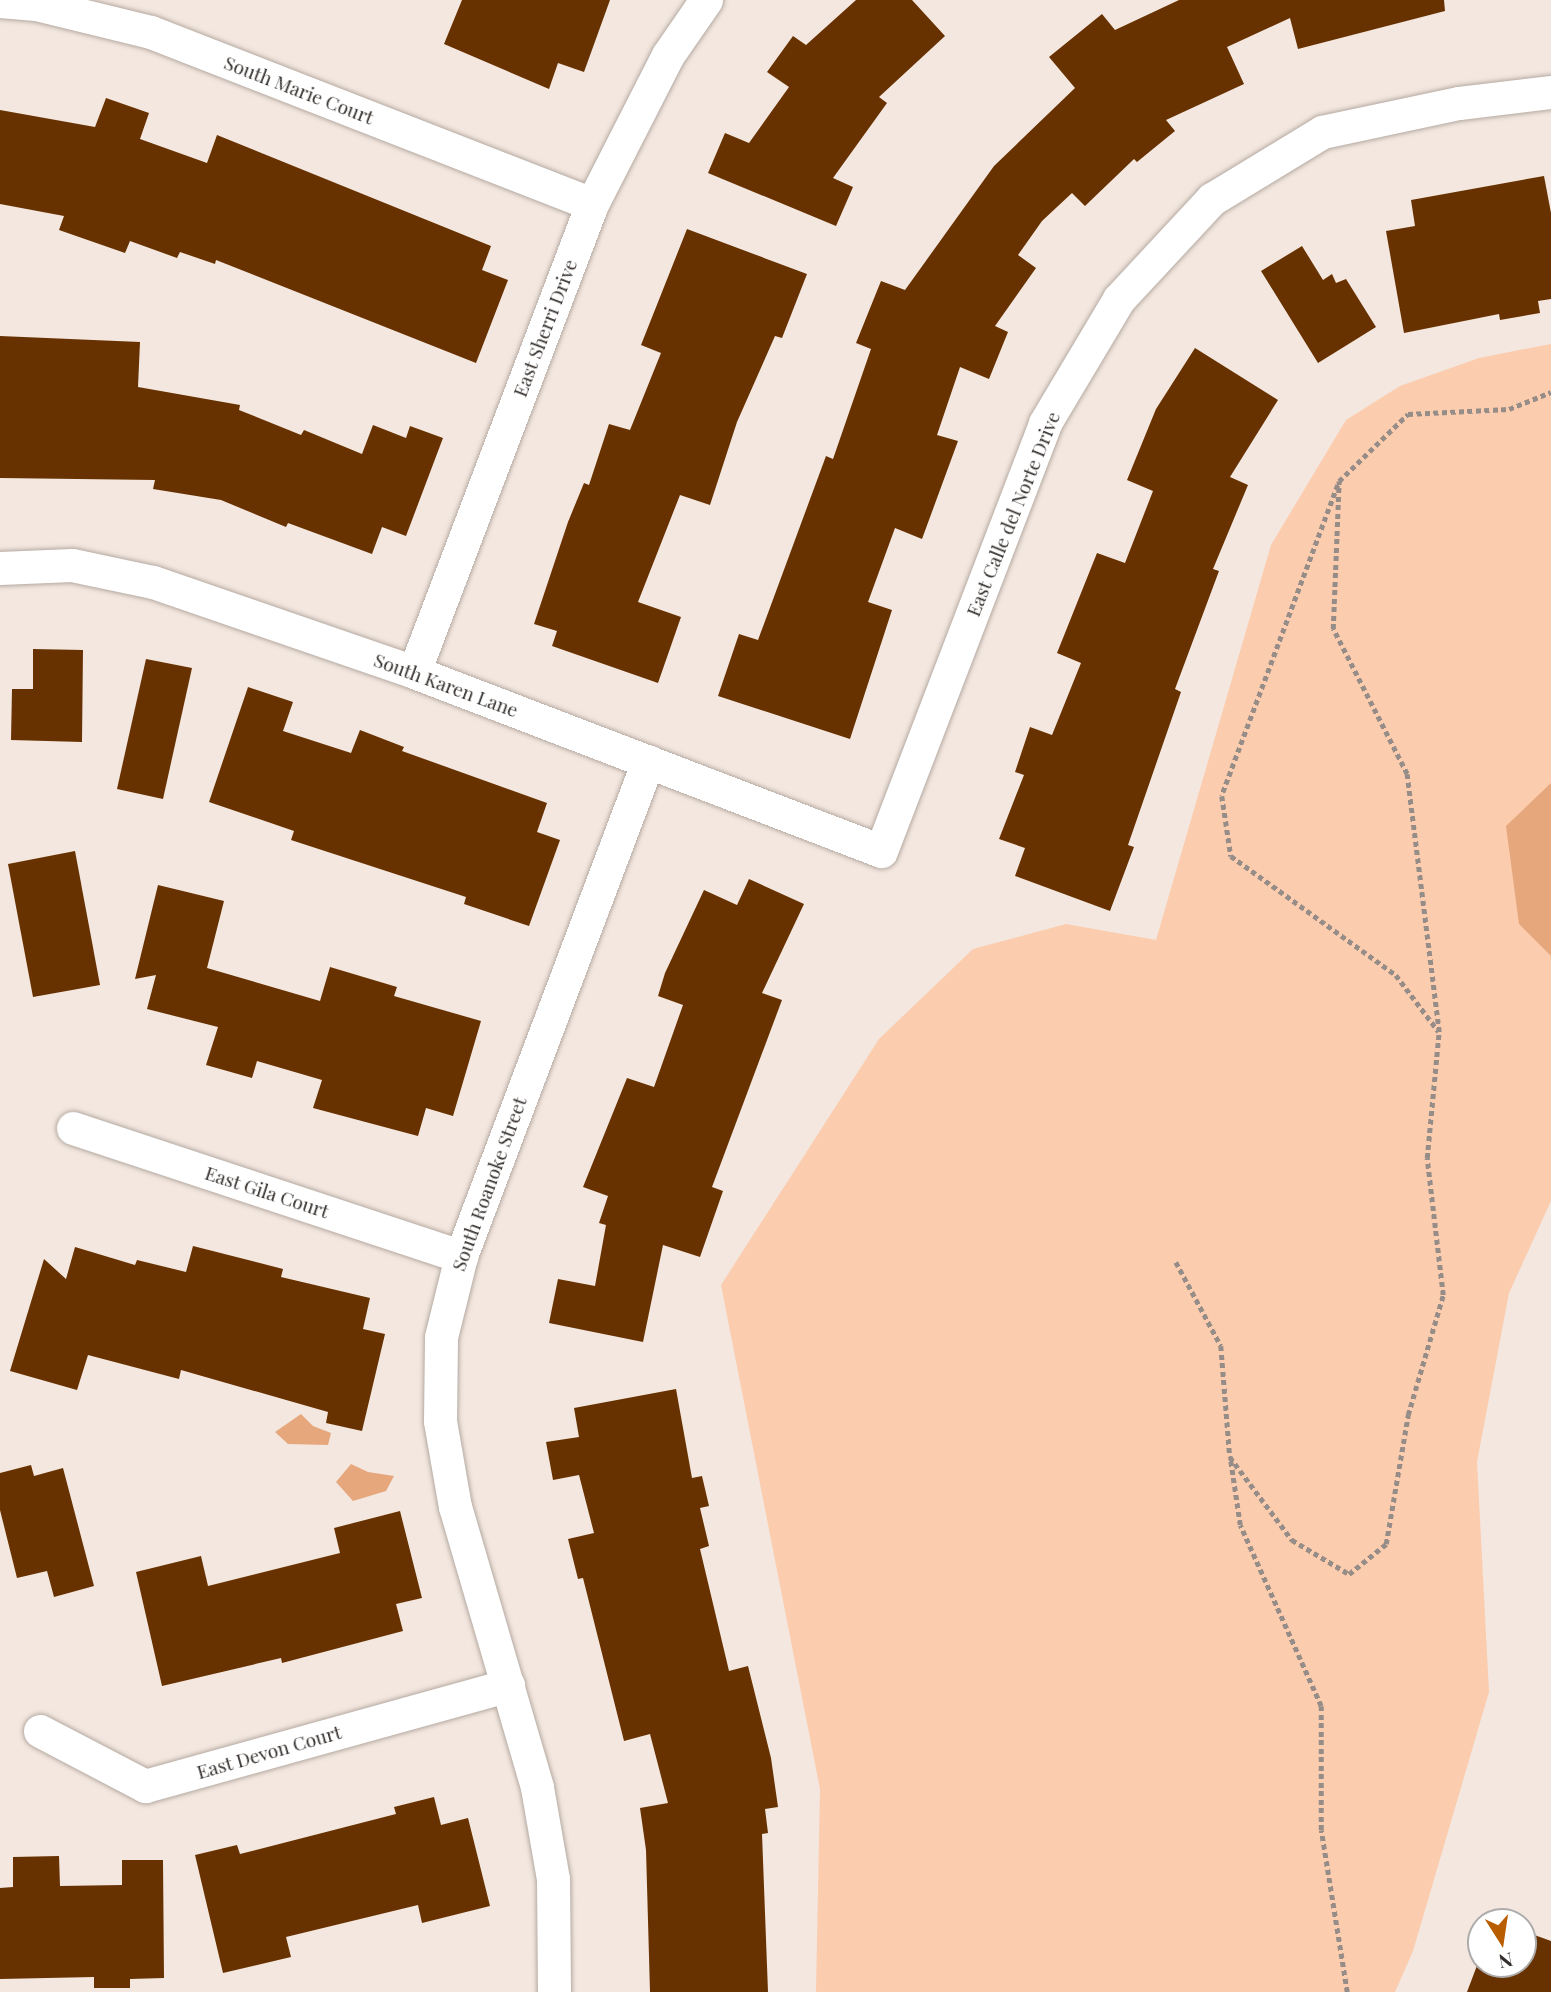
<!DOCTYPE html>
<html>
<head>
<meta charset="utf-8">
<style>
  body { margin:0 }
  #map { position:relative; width:1551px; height:1992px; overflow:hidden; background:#f3e7df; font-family:"Playfair Display",serif }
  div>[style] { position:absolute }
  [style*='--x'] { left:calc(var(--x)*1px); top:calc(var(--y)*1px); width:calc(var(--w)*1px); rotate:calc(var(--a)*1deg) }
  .green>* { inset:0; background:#fbccad }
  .water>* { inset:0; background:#e6a77c }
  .building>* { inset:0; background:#683200 }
  .path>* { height:4.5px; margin-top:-2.25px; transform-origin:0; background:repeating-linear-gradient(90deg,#968d88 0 5px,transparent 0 8.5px) }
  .roads { filter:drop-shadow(0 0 2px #b5aaa2) drop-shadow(0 0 2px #b5aaa2) }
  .street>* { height:33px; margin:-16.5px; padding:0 16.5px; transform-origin:16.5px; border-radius:16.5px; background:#fff }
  span { translate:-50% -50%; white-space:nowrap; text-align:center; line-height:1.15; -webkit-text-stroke:7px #fff; paint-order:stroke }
  .street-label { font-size:19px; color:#342f2c }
  .north { position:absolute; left:1467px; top:1908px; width:70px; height:70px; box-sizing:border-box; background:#fff; border:2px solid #aeacab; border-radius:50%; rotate:168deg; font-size:19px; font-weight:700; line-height:28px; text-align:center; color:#342f2c }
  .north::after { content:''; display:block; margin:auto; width:24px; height:32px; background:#b85d00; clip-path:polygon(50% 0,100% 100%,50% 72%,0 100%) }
</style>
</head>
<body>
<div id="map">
  <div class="green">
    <div style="clip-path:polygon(1551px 344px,1551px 1201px,1509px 1293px,1477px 1462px,1489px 1692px,1413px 1951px,1395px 1992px,816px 1992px,820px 1789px,721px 1285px,879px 1039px,973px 949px,1066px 924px,1156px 940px,1271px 545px,1346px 420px,1400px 386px,1479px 358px)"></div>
  </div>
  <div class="water">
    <div style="clip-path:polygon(1551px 783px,1551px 956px,1519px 924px,1506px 826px)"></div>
    <div style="clip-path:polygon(301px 1414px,313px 1426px,331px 1433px,328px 1445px,288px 1444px,275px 1432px)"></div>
    <div style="clip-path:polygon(351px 1464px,368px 1472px,394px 1476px,386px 1491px,353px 1501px,336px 1482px)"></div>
  </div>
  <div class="building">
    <div style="clip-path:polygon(462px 0,610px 0,584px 72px,558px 63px,549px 89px,444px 44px)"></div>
    <div style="clip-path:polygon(856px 0,912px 0,945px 36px,879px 97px,887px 103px,833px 178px,853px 187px,836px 226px,708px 173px,725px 133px,749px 143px,789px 87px,767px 72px,793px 36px,806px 45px)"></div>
    <div style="clip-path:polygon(1179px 0,1444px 0,1445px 11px,1298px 49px,1290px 18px,1227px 47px,1244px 84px,1166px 120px,1175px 131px,1137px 162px,1134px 159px,1085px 206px,1072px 193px,1042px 221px,1018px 255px,1036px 268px,995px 326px,1008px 332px,989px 379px,960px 367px,937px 435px,958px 441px,922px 539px,895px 528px,868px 602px,892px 610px,850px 739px,718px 696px,739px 634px,758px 640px,826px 456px,833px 459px,871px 349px,856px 343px,881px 281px,905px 290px,994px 166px,1075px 88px,1049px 57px,1102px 14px,1115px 30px)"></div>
    <div style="clip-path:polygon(106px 98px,149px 113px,140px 139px,207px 163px,217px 135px,491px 246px,482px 270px,508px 280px,476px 363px,216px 260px,215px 264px,180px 252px,177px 258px,130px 241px,125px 253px,59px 230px,64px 216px,0 204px,0 110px,95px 127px)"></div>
    <div style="clip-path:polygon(1544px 176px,1551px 213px,1551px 299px,1538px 301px,1540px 313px,1500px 320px,1499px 314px,1404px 333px,1386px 231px,1415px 226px,1411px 200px)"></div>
    <div style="clip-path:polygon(687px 229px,807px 274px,782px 338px,775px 336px,737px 422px,710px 505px,680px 495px,638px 602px,681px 617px,658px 683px,552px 646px,557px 631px,534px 624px,568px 522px,584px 483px,589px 485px,609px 424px,630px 430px,661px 353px,641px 345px)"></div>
    <div style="clip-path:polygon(1302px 246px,1323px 280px,1332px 274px,1336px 283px,1346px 279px,1376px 327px,1318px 363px,1261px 271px)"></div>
    <div style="clip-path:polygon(0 336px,140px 342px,138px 387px,240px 405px,239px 410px,301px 435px,304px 430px,362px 454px,373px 425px,406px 438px,410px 426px,443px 438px,406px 536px,382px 527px,372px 554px,288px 523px,286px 527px,221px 500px,153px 489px,155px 480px,0 478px)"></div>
    <div style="clip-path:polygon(1195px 348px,1278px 400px,1230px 477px,1248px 485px,1213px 569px,1219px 571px,1175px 689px,1181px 692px,1128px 845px,1134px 847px,1110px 911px,1015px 876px,1025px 848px,999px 839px,1024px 775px,1015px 772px,1030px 727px,1052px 735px,1081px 663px,1057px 653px,1097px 553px,1125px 563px,1153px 491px,1127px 480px,1156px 409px)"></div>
    <div style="clip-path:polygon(33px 649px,83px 650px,82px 742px,11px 740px,12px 689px,33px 689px)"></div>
    <div style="clip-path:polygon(146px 659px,192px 668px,163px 799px,117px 789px)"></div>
    <div style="clip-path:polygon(248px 687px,293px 702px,283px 731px,351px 753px,360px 730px,404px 747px,402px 751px,547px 803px,537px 832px,560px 840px,529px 926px,464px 904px,466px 897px,291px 840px,294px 831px,209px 802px)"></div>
    <div style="clip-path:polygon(75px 851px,100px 985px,33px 997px,8px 864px)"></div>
    <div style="clip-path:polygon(749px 879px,804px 904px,762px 993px,782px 1000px,712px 1187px,723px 1191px,700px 1257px,663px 1245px,643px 1342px,549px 1323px,558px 1279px,595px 1286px,606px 1225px,599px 1223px,608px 1196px,583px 1187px,627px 1078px,654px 1087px,683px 1005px,658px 996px,665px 973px,704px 890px,737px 905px)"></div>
    <div style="clip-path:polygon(158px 885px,224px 901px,207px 968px,320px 1001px,330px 967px,397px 987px,394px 996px,481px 1021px,453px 1116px,426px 1108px,418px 1136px,313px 1108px,322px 1080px,257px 1061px,252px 1078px,206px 1065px,218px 1027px,147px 1009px,156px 975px,135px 979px)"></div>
    <div style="clip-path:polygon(193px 1246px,283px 1269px,281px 1277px,370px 1298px,363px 1329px,385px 1334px,362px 1431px,326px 1423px,328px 1412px,181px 1370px,179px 1379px,88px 1355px,77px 1390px,10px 1371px,44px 1259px,66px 1279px,75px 1247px,135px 1265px,137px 1260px,186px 1272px)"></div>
    <div style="clip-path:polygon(676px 1389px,692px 1478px,702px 1476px,709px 1506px,700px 1508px,709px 1546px,700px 1549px,729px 1671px,748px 1666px,771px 1758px,778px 1807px,765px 1809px,768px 1833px,762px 1834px,768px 1992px,650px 1992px,646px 1850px,640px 1808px,668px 1803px,650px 1734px,624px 1741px,583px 1578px,578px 1579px,568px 1539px,594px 1533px,579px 1475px,553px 1480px,546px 1442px,579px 1437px,574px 1408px)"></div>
    <div style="clip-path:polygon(31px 1465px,34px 1476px,63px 1468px,94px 1586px,54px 1597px,47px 1571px,17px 1578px,0 1510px,0 1473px)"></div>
    <div style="clip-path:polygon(400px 1511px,422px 1598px,396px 1604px,403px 1631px,282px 1663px,281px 1658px,162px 1686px,136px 1572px,201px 1556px,208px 1586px,340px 1553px,334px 1528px)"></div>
    <div style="clip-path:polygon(434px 1797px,441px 1825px,468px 1818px,490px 1906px,422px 1923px,418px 1905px,286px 1937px,291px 1957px,223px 1973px,195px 1855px,237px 1845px,240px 1854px,396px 1814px,394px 1807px)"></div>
    <div style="clip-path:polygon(59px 1856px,60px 1886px,122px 1885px,122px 1860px,163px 1860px,164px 1978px,130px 1979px,130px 1988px,94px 1988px,94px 1977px,0 1979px,0 1888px,13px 1887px,13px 1857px)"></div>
    <div style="clip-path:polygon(1523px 1931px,1551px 1941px,1551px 1992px,1467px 1992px,1481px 1955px,1481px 1964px,1523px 1964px)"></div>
  </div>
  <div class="path">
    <div style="--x:1338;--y:485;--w:332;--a:110.5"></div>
    <div style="--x:1222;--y:796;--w:61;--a:81.5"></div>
    <div style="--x:1231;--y:856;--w:203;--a:35.8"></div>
    <div style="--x:1396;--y:975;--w:71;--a:53"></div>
    <div style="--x:1176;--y:1262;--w:95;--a:61.8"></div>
    <div style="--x:1221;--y:1346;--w:111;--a:85.4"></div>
    <div style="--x:1347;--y:1992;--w:164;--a:-99.1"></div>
    <div style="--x:1321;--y:1830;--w:124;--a:-90"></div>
    <div style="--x:1321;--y:1706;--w:198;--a:-114.1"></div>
    <div style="--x:1240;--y:1525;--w:69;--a:-98.4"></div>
    <div style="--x:1230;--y:1457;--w:104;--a:53.2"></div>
    <div style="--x:1292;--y:1540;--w:66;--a:30.8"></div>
    <div style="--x:1349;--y:1574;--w:48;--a:-39"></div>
    <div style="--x:1386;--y:1544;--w:131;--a:-80.3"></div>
    <div style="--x:1408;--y:1415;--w:125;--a:-73.7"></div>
    <div style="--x:1443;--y:1295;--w:138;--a:-96.7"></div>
    <div style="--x:1427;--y:1158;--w:127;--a:-84.6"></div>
    <div style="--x:1439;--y:1032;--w:260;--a:-97.1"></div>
    <div style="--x:1407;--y:774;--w:163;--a:-117"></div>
    <div style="--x:1333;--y:629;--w:148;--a:-87.7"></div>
    <div style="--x:1339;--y:481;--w:96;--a:-44.2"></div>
    <div style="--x:1408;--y:414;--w:101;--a:-2.8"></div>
    <div style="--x:1509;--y:409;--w:45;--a:-22"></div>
  </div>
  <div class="roads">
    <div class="street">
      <div style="--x:0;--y:1;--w:36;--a:5"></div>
      <div style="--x:36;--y:4;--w:118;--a:13.7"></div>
      <div style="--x:151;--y:32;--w:473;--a:21.3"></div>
      <div style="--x:0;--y:568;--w:72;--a:-2.4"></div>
      <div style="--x:72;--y:565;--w:83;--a:11.9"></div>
      <div style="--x:153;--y:582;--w:276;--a:19"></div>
      <div style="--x:414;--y:672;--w:500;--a:20.97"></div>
      <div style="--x:881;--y:851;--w:458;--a:-69"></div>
      <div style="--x:1045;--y:423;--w:144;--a:-59.2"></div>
      <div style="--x:1119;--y:299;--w:137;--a:-47.1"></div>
      <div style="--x:1212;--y:199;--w:129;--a:-31.3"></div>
      <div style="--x:1322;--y:132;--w:140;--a:-12"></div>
      <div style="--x:1459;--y:103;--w:93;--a:-6.8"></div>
      <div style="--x:414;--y:672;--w:501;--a:-69.18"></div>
      <div style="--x:592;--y:204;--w:167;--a:-63"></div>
      <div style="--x:668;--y:55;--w:67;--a:-55.4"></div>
      <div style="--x:73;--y:1128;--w:409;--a:18.3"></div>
      <div style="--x:40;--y:1731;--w:119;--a:27.6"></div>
      <div style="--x:145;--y:1786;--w:377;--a:-15.5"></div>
      <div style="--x:554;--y:1992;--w:113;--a:-90.5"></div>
      <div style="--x:553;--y:1879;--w:93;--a:-99.9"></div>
      <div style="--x:537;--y:1787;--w:292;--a:-106.3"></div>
      <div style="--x:455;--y:1507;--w:87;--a:-99.9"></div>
      <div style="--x:440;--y:1421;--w:84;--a:-89.3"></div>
      <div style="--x:441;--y:1337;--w:83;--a:-76.1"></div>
      <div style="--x:461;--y:1256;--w:529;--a:-69.3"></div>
    </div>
  </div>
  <div class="street-label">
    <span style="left:299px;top:90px;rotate:21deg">South Marie Court</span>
    <span style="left:545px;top:328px;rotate:-69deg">East Sherri Drive</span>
    <span style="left:1013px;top:514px;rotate:-68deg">East Calle del Norte Drive</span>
    <span style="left:446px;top:685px;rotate:20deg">South Karen Lane</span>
    <span style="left:489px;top:1184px;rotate:-70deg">South Roanoke Street</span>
    <span style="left:267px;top:1192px;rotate:18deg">East Gila Court</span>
    <span style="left:269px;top:1752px;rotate:-16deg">East Devon Court</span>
  </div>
  <div class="north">N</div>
</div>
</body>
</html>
